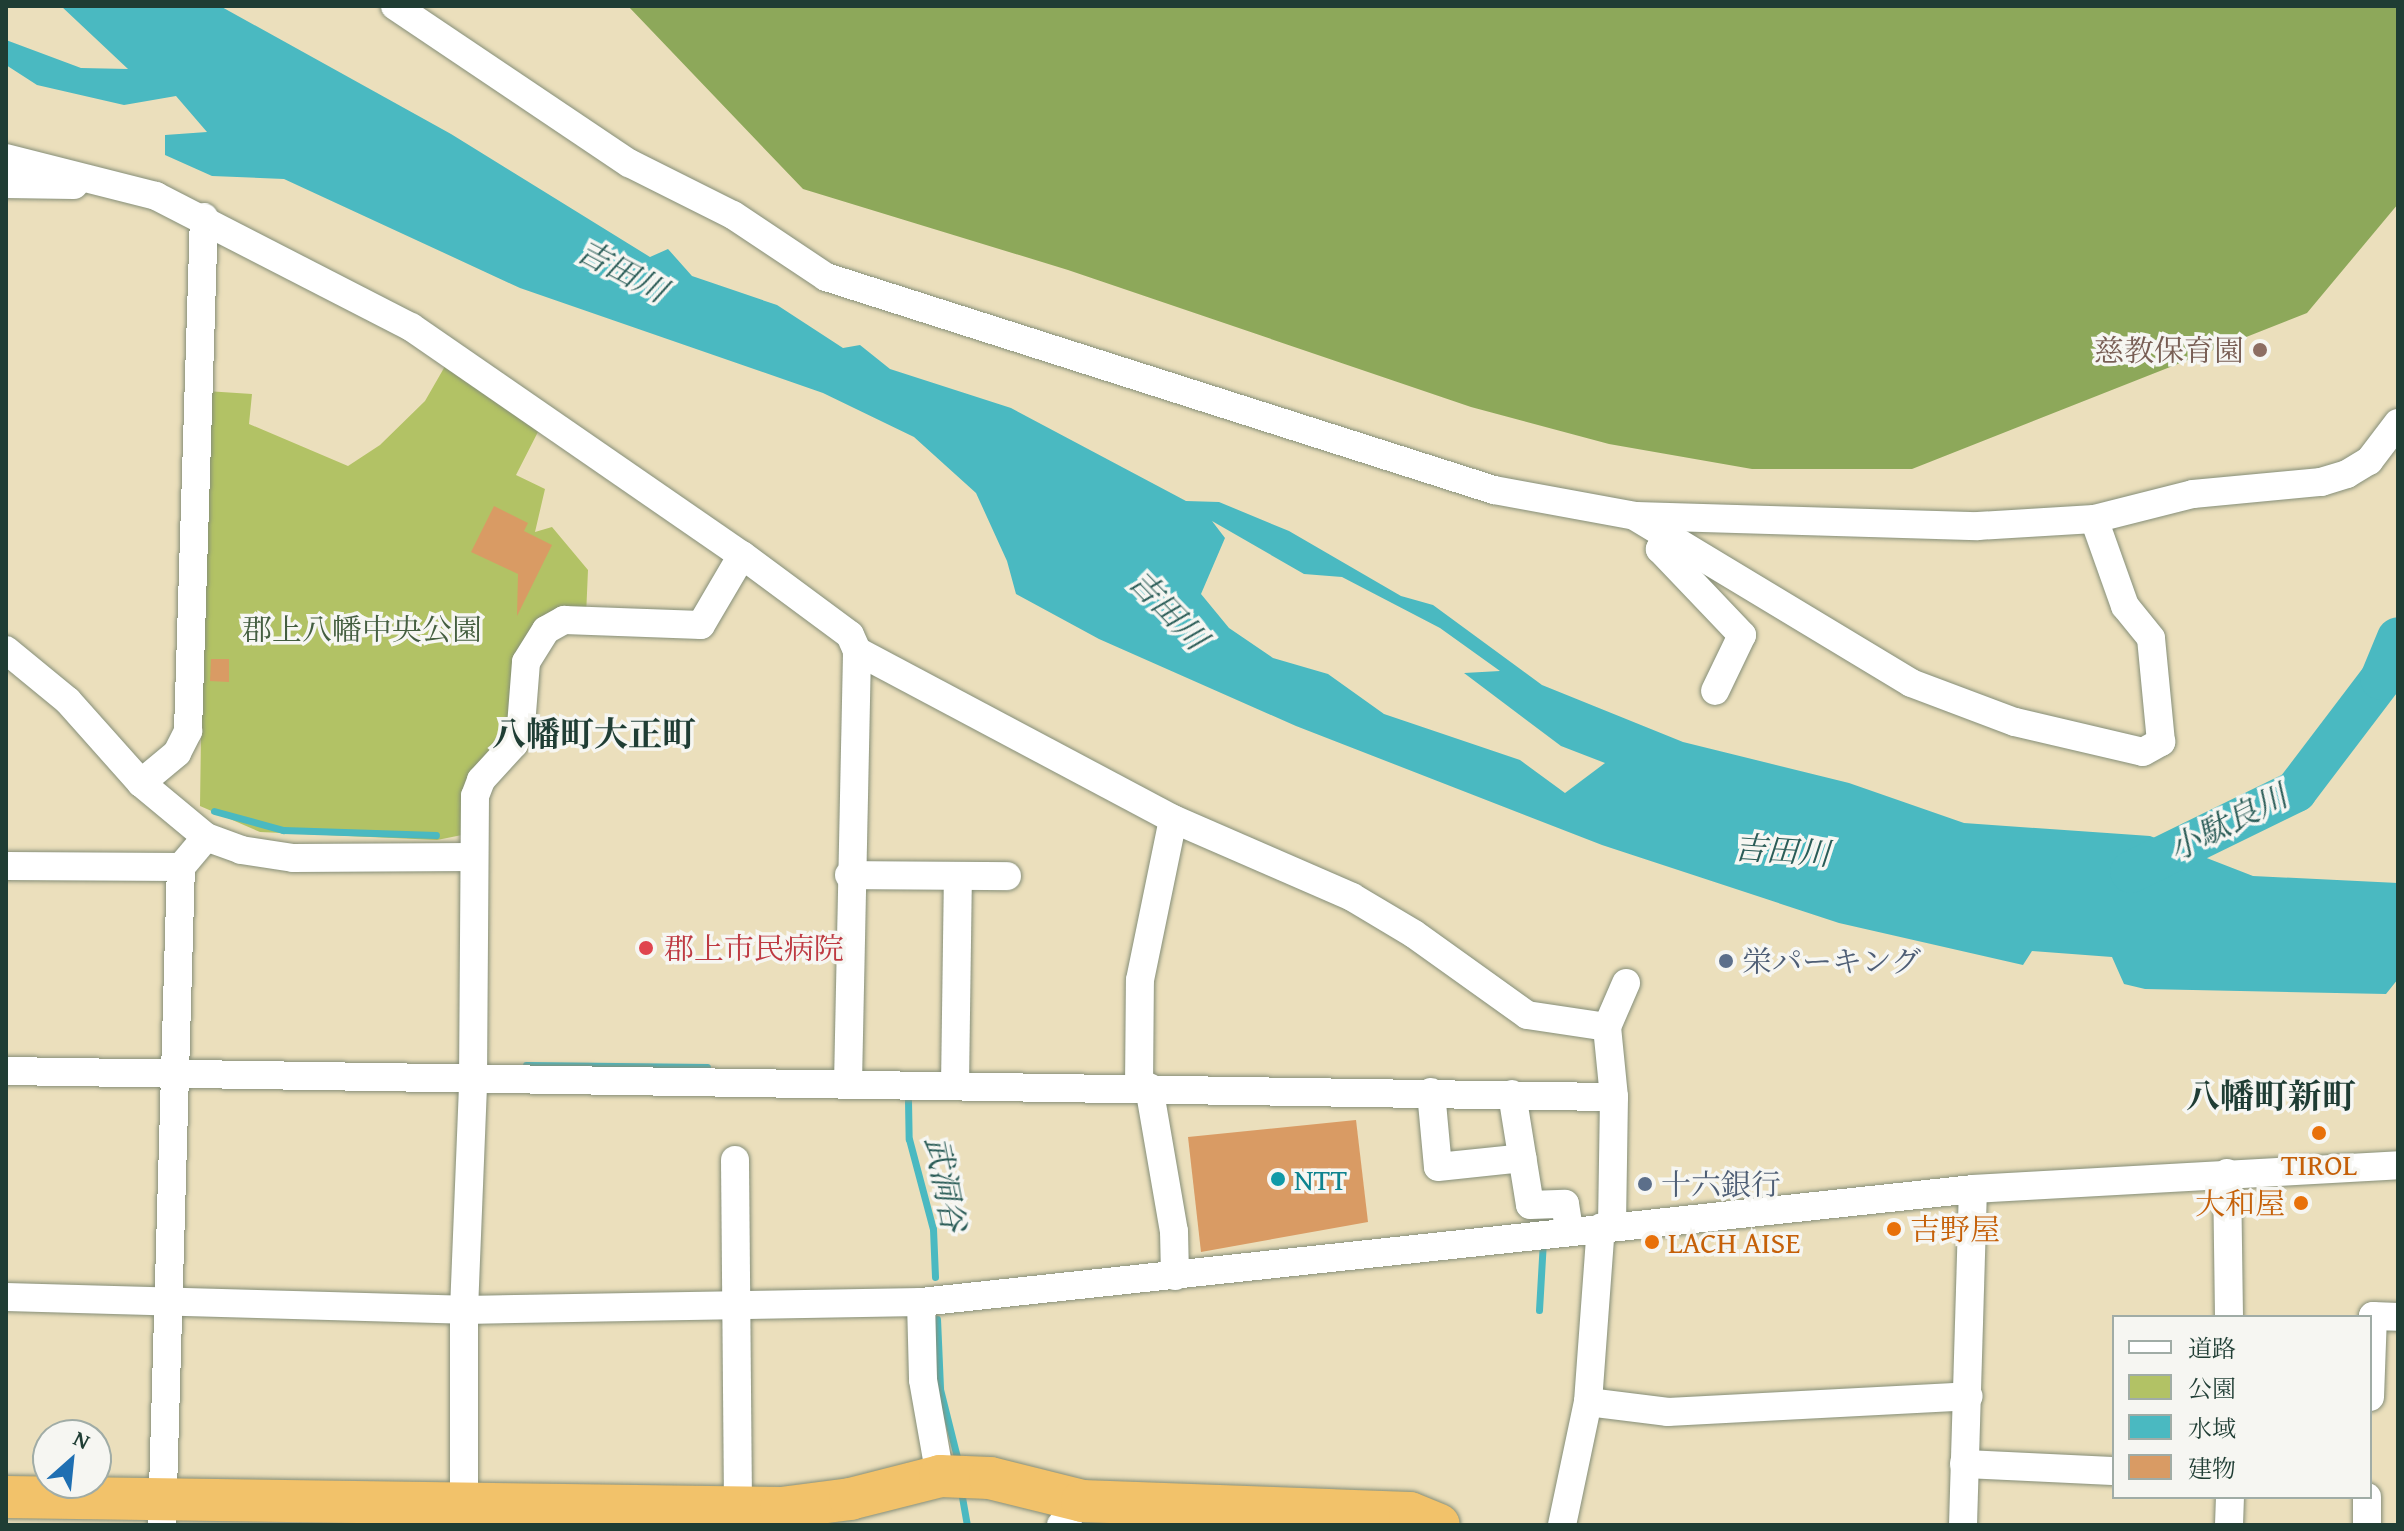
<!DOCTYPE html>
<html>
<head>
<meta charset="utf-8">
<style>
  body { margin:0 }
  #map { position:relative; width:2404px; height:1531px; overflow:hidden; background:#ebdfbc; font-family:"Gentium Book Plus","Noto Serif JP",serif }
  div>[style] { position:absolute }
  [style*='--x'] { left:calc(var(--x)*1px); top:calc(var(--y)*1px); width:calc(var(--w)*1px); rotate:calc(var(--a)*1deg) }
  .green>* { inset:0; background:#b2c265 }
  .forest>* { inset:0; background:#8da85a }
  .water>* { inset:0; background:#4ab9c1 }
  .stream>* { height:7px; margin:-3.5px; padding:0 3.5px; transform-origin:3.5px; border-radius:3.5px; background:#4ab9c1 }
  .river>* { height:42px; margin:-21px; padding:0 21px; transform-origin:21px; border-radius:21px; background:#4ab9c1 }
  .building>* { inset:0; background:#d99b64 }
  .roads { filter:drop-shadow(0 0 2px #858e78) drop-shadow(0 0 2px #858e78) }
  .minor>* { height:28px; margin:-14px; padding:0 14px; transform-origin:14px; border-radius:14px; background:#fff }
  .highway>* { height:42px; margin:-21px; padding:0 21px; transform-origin:21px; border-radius:21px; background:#f2c26a }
  .dots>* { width:22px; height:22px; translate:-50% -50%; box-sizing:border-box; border:4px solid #f6f6f2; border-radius:50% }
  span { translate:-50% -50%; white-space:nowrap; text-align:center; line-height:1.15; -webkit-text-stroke:7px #f6f6f2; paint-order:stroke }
  .education-label { font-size:30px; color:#785e54 }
  .right { translate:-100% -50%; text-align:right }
  .park-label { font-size:30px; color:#445e40 }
  .health-label { font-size:30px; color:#be3a42 }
  .left { translate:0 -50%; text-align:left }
  .service-label { font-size:30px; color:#4e5e75 }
  .food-label { font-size:30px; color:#c56008 }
  .culture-label { font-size:30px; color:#0d838f }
  .water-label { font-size:32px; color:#2a5c57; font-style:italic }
  .quarter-label { font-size:34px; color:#1f3d34; font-weight:700 }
  .frame { position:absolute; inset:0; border:8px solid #1f3d34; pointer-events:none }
  .legend { position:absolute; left:2112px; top:1315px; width:260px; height:184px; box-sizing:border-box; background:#f6f6f2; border:2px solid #a0aca6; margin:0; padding:10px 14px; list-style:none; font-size:24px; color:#1f3d34 }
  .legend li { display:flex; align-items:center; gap:16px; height:40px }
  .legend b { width:40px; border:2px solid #a0aca6 }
  .north { position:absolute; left:32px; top:1419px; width:80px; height:80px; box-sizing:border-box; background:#f6f6f2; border:2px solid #a0aca6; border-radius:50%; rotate:27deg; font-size:22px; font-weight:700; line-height:32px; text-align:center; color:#1f3d34 }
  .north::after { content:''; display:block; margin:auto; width:28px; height:36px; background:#1f6fb2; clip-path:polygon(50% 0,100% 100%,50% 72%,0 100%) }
</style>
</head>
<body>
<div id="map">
  <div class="green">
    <div style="clip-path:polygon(448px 361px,542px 424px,516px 475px,545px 489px,535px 532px,552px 527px,588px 570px,586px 616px,560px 614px,462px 835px,437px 840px,260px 832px,200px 806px,206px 391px,252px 394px,249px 424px,348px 466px,380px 445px,425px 401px)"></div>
  </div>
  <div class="forest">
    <div style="clip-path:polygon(628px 6px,2398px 6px,2398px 204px,2307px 313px,1912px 469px,1752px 469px,1609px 444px,1471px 407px,1068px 270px,803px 189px)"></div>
  </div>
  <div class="water">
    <div style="clip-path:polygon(evenodd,61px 6px,220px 6px,451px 134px,650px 257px,668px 249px,692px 276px,777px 305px,843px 348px,860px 345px,890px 369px,1011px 408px,1186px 501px,1219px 502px,1289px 531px,1401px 596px,1433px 605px,1542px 685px,1683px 742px,1849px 783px,1964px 823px,2150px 836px,2253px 876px,2398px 883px,2398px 979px,2386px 994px,2145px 989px,2124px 984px,2112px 957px,2032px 951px,2023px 965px,1839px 923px,1602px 845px,1296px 726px,1099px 639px,1016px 594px,1007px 561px,976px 493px,914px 437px,823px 393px,520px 288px,284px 179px,212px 176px,165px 155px,165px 135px,207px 132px,176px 96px,124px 105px,37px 85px,6px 65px,6px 40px,81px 68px,128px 69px,61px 6px,1212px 521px,1304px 574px,1342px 577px,1440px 628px,1500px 671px,1464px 673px,1561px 746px,1605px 763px,1565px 793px,1520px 760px,1384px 714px,1328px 674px,1273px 658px,1229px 628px,1201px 594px,1225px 538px,1212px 521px)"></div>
  </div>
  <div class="stream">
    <div style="--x:214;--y:811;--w:72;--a:15.4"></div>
    <div style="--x:283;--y:830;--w:153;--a:1.9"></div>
    <div style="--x:526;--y:1065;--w:181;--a:0.6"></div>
    <div style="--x:908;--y:1100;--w:39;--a:89"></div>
    <div style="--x:909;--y:1139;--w:93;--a:75.1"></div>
    <div style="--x:933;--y:1229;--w:48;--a:87.6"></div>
    <div style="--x:1539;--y:1310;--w:70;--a:-86.7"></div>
    <div style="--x:937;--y:1319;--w:70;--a:87.5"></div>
    <div style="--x:940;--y:1389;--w:70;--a:76"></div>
    <div style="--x:962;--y:1497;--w:28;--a:80"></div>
  </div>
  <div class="river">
    <div style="--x:2131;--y:872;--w:184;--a:-26.1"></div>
    <div style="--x:2296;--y:791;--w:141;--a:-52.8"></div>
    <div style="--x:2381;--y:679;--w:44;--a:-67.5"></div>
  </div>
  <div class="building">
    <div style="clip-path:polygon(494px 506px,528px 523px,524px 531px,552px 545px,517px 616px,518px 574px,471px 552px)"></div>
    <div style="clip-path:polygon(211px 659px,229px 659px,229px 682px,210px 681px)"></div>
    <div style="clip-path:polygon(1356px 1120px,1368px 1222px,1201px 1252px,1188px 1137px)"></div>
  </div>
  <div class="roads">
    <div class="minor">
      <div style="--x:395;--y:6;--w:282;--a:33.9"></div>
      <div style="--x:629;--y:163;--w:116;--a:26.6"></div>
      <div style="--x:733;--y:215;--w:112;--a:33.7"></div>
      <div style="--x:826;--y:277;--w:701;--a:17.69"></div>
      <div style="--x:1494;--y:490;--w:144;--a:10.4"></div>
      <div style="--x:1636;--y:516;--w:342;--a:1.7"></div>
      <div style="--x:1978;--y:526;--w:116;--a:-3.5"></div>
      <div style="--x:2094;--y:519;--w:102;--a:-14.2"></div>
      <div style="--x:2193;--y:494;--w:129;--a:-5.4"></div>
      <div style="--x:2321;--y:482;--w:27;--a:-17"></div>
      <div style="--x:2347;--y:474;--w:26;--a:-31"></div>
      <div style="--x:2369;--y:461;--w:48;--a:-52.7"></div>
      <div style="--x:6;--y:158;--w:155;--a:14.2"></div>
      <div style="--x:156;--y:196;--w:287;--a:27.2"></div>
      <div style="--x:411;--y:327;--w:402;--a:34.6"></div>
      <div style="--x:742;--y:555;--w:134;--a:36.5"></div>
      <div style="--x:850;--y:635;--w:17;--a:66"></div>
      <div style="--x:857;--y:651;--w:358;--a:28"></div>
      <div style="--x:1173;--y:819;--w:195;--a:23.5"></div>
      <div style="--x:1352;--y:897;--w:72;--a:30.8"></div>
      <div style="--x:1414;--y:934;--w:139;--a:35.6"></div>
      <div style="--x:1527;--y:1015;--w:81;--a:8.5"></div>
      <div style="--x:1607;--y:1027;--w:70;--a:84.3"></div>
      <div style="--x:1614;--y:1097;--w:129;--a:90.9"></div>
      <div style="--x:6;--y:184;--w:68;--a:0.8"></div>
      <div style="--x:1636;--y:517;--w:321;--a:31.1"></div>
      <div style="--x:1911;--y:683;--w:111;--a:20.6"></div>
      <div style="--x:2015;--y:722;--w:131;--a:13.2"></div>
      <div style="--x:2143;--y:752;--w:21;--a:-29"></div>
      <div style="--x:2161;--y:742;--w:104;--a:-95.5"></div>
      <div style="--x:2151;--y:638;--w:41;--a:-129.1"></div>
      <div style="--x:2125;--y:606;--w:92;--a:-109.6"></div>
      <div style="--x:1667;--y:535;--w:16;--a:117"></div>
      <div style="--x:1660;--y:549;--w:119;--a:46.4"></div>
      <div style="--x:1742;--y:635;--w:62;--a:115.7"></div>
      <div style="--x:6;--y:650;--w:80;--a:39.4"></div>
      <div style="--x:68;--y:701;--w:110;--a:48.3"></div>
      <div style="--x:141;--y:783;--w:85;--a:39.7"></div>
      <div style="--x:206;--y:837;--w:37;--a:20"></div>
      <div style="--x:241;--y:850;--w:53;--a:8.7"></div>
      <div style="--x:293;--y:858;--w:179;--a:-0.3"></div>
      <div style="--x:141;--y:783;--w:47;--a:-39.8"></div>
      <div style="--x:177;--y:753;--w:25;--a:-63"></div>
      <div style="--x:188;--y:731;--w:514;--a:-88.22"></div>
      <div style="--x:6;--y:866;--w:175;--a:0.3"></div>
      <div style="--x:849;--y:875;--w:158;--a:0.4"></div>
      <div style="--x:1607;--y:1027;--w:48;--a:-66.6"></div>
      <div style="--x:6;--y:1071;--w:1608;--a:0.93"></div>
      <div style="--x:848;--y:1083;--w:432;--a:-88.8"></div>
      <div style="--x:955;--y:1085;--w:207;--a:-89.2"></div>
      <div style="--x:1139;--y:1087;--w:107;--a:-89.5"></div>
      <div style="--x:1140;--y:980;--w:164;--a:-78.4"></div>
      <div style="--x:1149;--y:1087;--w:146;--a:80.2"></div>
      <div style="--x:1174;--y:1231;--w:45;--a:88.7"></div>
      <div style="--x:1431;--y:1092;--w:75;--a:84.7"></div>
      <div style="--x:1438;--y:1167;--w:85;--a:-6"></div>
      <div style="--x:1512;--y:1094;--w:112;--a:80.8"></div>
      <div style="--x:1530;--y:1205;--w:35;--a:-2"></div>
      <div style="--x:1565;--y:1204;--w:26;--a:81"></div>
      <div style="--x:735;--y:1160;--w:348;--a:89.5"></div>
      <div style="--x:2227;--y:1173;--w:144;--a:89.2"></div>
      <div style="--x:6;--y:1297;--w:458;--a:1.6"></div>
      <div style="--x:464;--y:1310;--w:457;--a:-1"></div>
      <div style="--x:921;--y:1302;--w:1058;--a:-6.13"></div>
      <div style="--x:1973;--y:1189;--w:426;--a:-3.2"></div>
      <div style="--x:921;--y:1302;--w:78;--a:88.5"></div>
      <div style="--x:923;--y:1380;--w:97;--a:80"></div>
      <div style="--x:2370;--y:1397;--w:81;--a:-87.9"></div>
      <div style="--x:2373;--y:1316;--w:25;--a:2"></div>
      <div style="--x:1588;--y:1402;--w:81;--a:7.1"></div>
      <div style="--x:1668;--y:1412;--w:301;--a:-3"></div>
      <div style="--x:1964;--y:1464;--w:150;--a:2.7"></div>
      <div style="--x:2367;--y:1497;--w:28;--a:90"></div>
      <div style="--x:162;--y:1525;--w:658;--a:-88.35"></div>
      <div style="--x:181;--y:867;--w:39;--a:-50"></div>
      <div style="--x:471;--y:1525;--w:20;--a:-110"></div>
      <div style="--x:464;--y:1506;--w:196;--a:-90"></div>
      <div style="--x:464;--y:1310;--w:228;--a:-87.7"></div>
      <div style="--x:473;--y:1082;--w:286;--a:-89.6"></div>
      <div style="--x:475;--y:796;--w:17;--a:-69"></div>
      <div style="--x:481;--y:780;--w:49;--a:-47.5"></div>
      <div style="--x:514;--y:744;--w:19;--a:-69"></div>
      <div style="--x:521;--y:726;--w:64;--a:-85.5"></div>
      <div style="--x:526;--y:662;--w:38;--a:-58"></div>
      <div style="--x:546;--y:630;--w:21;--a:-29"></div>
      <div style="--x:564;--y:620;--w:137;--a:2.1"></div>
      <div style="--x:701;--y:625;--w:81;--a:-59.6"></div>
      <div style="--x:1061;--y:1525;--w:32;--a:-49"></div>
      <div style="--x:1562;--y:1525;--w:126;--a:-78.1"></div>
      <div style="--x:1588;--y:1402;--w:175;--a:-85.8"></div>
      <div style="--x:1963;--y:1525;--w:336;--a:-88.3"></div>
      <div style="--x:2229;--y:1525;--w:28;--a:-88"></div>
    </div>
    <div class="highway">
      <div style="--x:6;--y:1497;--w:775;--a:0.81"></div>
      <div style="--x:781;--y:1508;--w:70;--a:-7.4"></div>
      <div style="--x:850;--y:1499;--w:93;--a:-14.3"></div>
      <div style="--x:940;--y:1476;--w:50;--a:2.3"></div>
      <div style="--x:990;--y:1478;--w:95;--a:14"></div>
      <div style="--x:1082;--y:1501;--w:328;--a:2.1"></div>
      <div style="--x:1410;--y:1513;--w:31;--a:22"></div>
    </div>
  </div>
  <div class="dots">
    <div style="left:2260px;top:350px;background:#8d6e63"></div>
    <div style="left:646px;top:948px;background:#e0444e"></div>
    <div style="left:1726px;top:961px;background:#5c6f8a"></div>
    <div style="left:2319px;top:1133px;background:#e8710a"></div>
    <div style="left:1278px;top:1179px;background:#0f9aa8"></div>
    <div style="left:1645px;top:1184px;background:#5c6f8a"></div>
    <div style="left:2301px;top:1203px;background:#e8710a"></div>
    <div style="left:1894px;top:1229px;background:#e8710a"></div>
    <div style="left:1652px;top:1242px;background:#e8710a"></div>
  </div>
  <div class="education-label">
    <span class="right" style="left:2244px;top:350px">慈教保育園</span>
  </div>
  <div class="park-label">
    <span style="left:362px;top:629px">郡上八幡中央公園</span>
  </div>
  <div class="health-label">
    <span class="left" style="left:664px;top:948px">郡上市民病院</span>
  </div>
  <div class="service-label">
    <span class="left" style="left:1742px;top:961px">栄パーキング</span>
    <span class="left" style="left:1661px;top:1184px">十六銀行</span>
  </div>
  <div class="food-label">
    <span style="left:2319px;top:1164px">TIROL</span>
    <span class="right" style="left:2285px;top:1203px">大和屋</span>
    <span class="left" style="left:1910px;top:1229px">吉野屋</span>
    <span class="left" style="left:1668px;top:1242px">LACH AISE</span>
  </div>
  <div class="culture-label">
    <span class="left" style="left:1294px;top:1179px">NTT</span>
  </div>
  <div class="water-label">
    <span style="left:622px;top:271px;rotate:28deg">吉田川</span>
    <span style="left:1168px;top:610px;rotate:46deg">吉田川</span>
    <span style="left:2228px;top:823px;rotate:-27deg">小駄良川</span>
    <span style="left:1782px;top:851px;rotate:4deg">吉田川</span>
    <span style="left:945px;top:1184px;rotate:79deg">武洞谷</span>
  </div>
  <div class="quarter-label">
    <span style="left:594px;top:734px">八幡町大正町</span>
    <span style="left:2271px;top:1096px">八幡町新町</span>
  </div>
  <div class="frame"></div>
  <ul class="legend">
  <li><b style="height:10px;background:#fff"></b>道路</li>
  <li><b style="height:22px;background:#b2c265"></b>公園</li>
  <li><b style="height:22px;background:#4ab9c1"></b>水域</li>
  <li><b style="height:22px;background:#d99b64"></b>建物</li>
  </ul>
  <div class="north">N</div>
</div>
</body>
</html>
